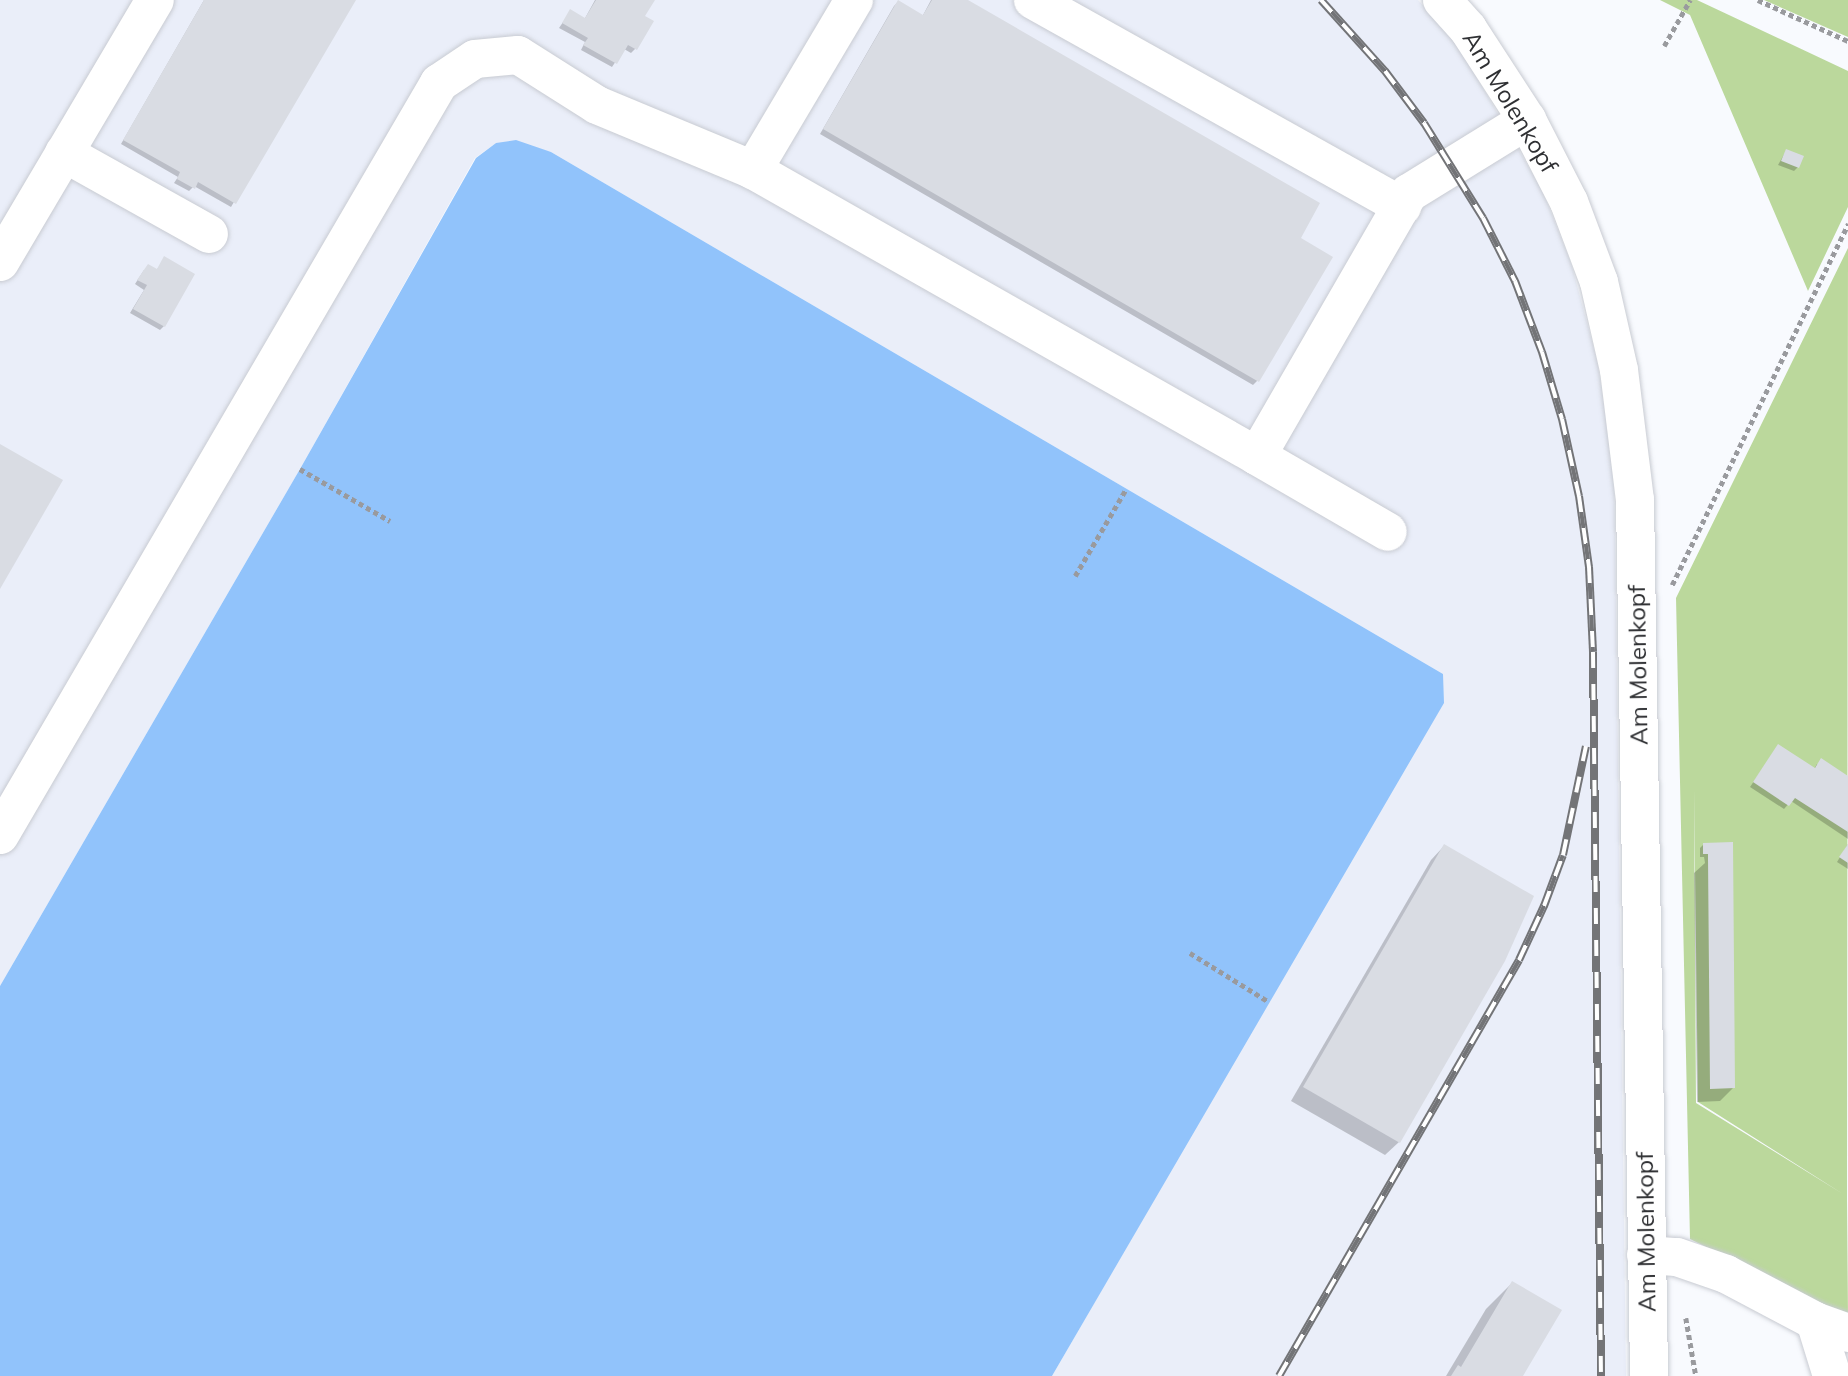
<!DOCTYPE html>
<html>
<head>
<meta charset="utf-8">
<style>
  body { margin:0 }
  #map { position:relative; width:1848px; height:1376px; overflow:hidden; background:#f8fafe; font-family:Mulish,sans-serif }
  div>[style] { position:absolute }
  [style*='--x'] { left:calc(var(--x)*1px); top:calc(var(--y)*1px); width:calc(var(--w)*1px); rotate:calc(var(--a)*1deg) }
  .built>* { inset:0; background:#eaeef9 }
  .green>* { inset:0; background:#bbd89c }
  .water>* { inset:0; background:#91c3fb }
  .shadow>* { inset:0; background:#0003 }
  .building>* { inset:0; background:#d9dce3 }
  .path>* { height:4.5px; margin-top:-2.25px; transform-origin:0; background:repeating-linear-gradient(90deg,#999a9e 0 5px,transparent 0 8.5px) }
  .roads { filter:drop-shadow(0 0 2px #c8cbd2) drop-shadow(0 0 2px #c8cbd2) }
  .minor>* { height:38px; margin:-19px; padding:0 19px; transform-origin:19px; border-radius:19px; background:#fff }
  .rail>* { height:8px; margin-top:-4px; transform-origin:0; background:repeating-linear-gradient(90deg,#fff 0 16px,#737477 0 32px); box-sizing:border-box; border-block:2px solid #737477 }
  span { translate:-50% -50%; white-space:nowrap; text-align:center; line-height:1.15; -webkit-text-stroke:5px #fff; paint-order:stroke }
  .street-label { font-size:24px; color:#2f3033 }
</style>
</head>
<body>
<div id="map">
  <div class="built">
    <div style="clip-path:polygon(0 0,1418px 0,1454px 38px,1543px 192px,1571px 263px,1597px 360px,1614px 462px,1626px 1376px,1052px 1376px,1269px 1001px,1443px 674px,551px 152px,496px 143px,475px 158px,300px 469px,0 986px)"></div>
  </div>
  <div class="green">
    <div style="clip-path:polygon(1660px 0,1697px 0,1848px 71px,1848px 207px,1808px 291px,1690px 15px)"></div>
    <div style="clip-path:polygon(1764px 0,1848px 0,1848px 37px)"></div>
    <div style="clip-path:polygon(evenodd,1848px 248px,1847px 1198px,1848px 1317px,1690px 1239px,1676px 598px,1848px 248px,1694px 789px,1698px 1102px,1843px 1194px,1696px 1103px,1694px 789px)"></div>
  </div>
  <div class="water">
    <div style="clip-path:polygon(516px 140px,551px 152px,1443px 674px,1444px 703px,1052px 1376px,0 1376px,0 986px,300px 469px,476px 158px,496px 143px)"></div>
  </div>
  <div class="shadow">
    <div style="clip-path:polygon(204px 0,354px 0,231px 207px,194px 186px,189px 191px,174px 183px,178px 177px,121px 144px)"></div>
    <div style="clip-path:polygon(595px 0,653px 0,643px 17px,635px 49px,631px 53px,624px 49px,612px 67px,581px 50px,585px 42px,559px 28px,570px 12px,584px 20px)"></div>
    <div style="clip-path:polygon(931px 0,965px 0,1298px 239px,1257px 381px,1253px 385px,820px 134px,894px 6px,898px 2px,922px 17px)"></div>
    <div style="clip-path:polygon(1786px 151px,1798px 167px,1794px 171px,1778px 165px)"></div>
    <div style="clip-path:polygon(165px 258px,164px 326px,160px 330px,130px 313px,144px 290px,135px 284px,144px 270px,156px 271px)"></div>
    <div style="clip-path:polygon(1775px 750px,1814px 769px,1817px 764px,1848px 778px,1848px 839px,1791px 801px,1784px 809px,1750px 787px)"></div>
    <div style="clip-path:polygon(1704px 844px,1731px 844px,1733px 1088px,1720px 1101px,1697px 1102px,1694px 873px,1705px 863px,1704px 857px,1700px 857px,1700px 848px)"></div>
    <div style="clip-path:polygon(1848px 844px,1848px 869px,1837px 862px)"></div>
    <div style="clip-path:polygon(1444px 846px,1399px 1142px,1385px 1155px,1291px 1101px,1431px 860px)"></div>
    <div style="clip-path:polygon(1512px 1283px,1521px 1376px,1446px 1376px,1486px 1309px)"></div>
  </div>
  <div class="building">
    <div style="clip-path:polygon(204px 0,356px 0,236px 204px,198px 182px,195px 189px,177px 179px,180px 172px,123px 140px)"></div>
    <div style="clip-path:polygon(596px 0,655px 0,645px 16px,654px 21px,637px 50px,628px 45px,617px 64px,583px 45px,588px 38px,562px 23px,570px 9px,585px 18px)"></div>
    <div style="clip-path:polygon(898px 0,923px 15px,932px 0,968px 0,1320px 203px,1301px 238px,1333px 257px,1259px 382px,823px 129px)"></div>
    <div style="clip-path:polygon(1786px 149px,1804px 156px,1799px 168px,1781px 161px)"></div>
    <div style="clip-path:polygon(164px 256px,195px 274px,165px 327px,133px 309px,147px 285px,137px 280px,148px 264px,157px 269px)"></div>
    <div style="clip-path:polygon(0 444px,63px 480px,0 589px)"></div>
    <div style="clip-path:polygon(1778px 744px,1815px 768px,1821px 758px,1848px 776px,1848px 832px,1795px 798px,1789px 806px,1753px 782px)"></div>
    <div style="clip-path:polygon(1733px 842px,1735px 1088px,1710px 1089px,1708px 858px,1708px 854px,1703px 854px,1703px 843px)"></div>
    <div style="clip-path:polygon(1444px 844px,1534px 896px,1505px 961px,1400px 1143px,1303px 1087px)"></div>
    <div style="clip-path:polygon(1848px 844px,1848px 863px,1839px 857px)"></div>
    <div style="clip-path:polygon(1512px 1281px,1562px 1310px,1523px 1376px,1451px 1376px,1458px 1365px,1461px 1367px)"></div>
  </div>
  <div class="path">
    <div style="--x:1758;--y:0;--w:99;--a:24.5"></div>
    <div style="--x:1664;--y:46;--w:53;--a:-60.5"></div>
    <div style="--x:300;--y:469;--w:104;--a:30"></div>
    <div style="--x:1075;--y:576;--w:101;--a:-59.6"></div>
    <div style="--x:1672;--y:585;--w:402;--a:-64"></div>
    <div style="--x:1190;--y:953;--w:93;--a:31.8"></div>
    <div style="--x:1686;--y:1318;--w:59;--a:80.2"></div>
  </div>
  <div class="roads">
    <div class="minor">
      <div style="--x:854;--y:0;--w:198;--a:120.7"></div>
      <div style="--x:753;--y:170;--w:579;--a:29.57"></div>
      <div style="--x:1257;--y:456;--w:304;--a:-60"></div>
      <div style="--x:1409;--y:193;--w:139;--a:-31.7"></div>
      <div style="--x:1033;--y:0;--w:423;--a:29.2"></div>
      <div style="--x:1442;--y:0;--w:39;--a:48"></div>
      <div style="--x:1468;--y:29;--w:108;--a:57"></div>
      <div style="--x:1527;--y:120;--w:92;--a:62.9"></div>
      <div style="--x:1569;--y:202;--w:85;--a:69.4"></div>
      <div style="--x:1599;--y:282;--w:90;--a:77.2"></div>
      <div style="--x:1619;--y:370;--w:131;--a:83"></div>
      <div style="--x:1635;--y:500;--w:876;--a:89.08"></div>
      <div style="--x:64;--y:153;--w:166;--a:29.2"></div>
      <div style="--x:0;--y:262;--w:304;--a:-59.4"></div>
      <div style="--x:1257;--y:456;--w:151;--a:30.1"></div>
      <div style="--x:0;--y:835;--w:871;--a:-59.72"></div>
      <div style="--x:439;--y:83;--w:43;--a:-33.7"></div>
      <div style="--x:475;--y:59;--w:43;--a:-5.3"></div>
      <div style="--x:518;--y:55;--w:93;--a:32.3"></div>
      <div style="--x:597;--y:105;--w:169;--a:22.6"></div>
      <div style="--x:1646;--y:1255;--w:31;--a:4"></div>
      <div style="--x:1677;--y:1257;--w:52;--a:19.1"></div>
      <div style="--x:1726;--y:1274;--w:101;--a:27.8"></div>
      <div style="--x:1815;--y:1321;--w:35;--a:20"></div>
      <div style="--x:1815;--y:1321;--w:58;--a:72.8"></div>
    </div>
  </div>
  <div class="rail">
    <div style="--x:1321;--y:0;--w:96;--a:48"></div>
    <div style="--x:1385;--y:71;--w:65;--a:53.1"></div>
    <div style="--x:1424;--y:123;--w:112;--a:58.2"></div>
    <div style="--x:1483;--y:218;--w:71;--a:63.1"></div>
    <div style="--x:1515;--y:281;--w:76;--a:69.2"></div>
    <div style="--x:1542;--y:352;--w:70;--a:73.4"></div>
    <div style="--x:1562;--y:419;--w:79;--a:77.6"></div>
    <div style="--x:1579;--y:496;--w:72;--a:82"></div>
    <div style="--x:1589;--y:567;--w:85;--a:87.3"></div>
    <div style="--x:1593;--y:652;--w:724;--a:89.37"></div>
    <div style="--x:1279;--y:1376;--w:480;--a:-60"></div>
    <div style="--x:1519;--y:960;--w:60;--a:-65.2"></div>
    <div style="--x:1544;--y:906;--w:54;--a:-69.6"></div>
    <div style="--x:1563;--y:855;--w:111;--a:-78.1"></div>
  </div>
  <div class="street-label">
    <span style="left:1510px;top:102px;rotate:59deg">Am Molenkopf</span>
    <span style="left:1638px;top:665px;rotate:-91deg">Am Molenkopf</span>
    <span style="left:1646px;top:1232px;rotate:-91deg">Am Molenkopf</span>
  </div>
</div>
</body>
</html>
